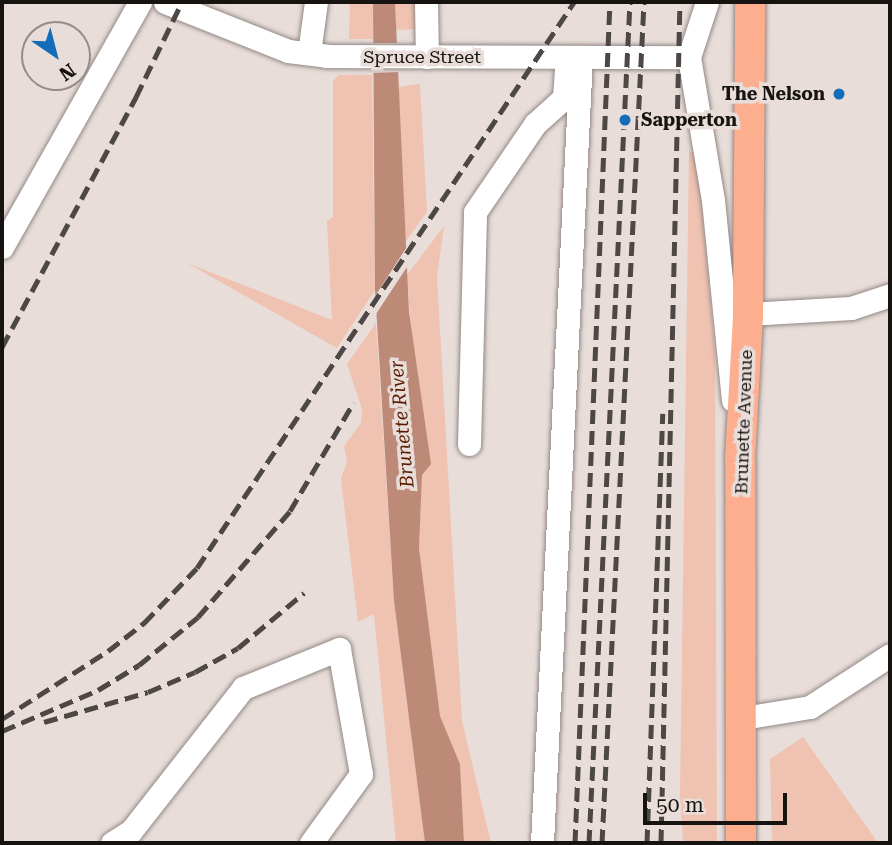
<!DOCTYPE html>
<html>
<head>
<meta charset="utf-8">
<style>
  body { margin:0 }
  #map { position:relative; width:892px; height:845px; overflow:hidden; background:#e8ddd9; font-family:"Roboto Serif",serif }
  div>[style] { position:absolute }
  [style*='--x'] { left:calc(var(--x)*1px); top:calc(var(--y)*1px); width:calc(var(--w)*1px); rotate:calc(var(--a)*1deg) }
  .green>* { inset:0; background:#efc2b1 }
  .water>* { inset:0; background:#bc8a77 }
  .pier>* { inset:0; background:#e8ddd9 }
  .roads { filter:drop-shadow(0 0 2px #938885) drop-shadow(0 0 2px #938885) }
  .minor>* { height:23px; margin:-11.5px; padding:0 11.5px; transform-origin:11.5px; border-radius:11.5px; background:#fff }
  .major>* { height:30px; margin:-15px; padding:0 15px; transform-origin:15px; border-radius:15px; background:#fdae8f }
  .rail>* { height:5px; margin-top:-2.5px; transform-origin:0; background:repeating-linear-gradient(90deg,#4d4845 0 14px,transparent 0 21px) }
  .dots>* { width:19px; height:19px; translate:-50% -50%; box-sizing:border-box; border:4px solid #e8ddd9; border-radius:50% }
  span { translate:-50% -50%; white-space:nowrap; text-align:center; line-height:1.15; -webkit-text-stroke:7px #e8ddd9; paint-order:stroke }
  .street-label { font-size:18px; color:#161311 }
  .poi-label { font-size:18px; color:#161311; font-weight:700 }
  .right { translate:-100% -50%; text-align:right }
  .left { translate:0 -50%; text-align:left }
  .water-label { font-size:19px; color:#581a00; font-style:italic }
  .frame { position:absolute; inset:0; border:4px solid #161311; pointer-events:none }
  .north { position:absolute; left:21px; top:21px; width:70px; height:70px; box-sizing:border-box; background:#e8ddd9; border:2px solid #948c89; border-radius:50%; rotate:145deg; font-size:19px; font-weight:700; line-height:28px; text-align:center; color:#161311 }
  .north::after { content:''; display:block; margin:auto; width:24px; height:32px; background:#146dba; clip-path:polygon(50% 0,100% 100%,50% 72%,0 100%) }
  .scale { position:absolute; left:643px; top:793px; width:144px; height:32px; box-sizing:border-box; border:4px solid #161311; border-top:0; padding-left:9px; font-size:21px; line-height:24px; white-space:nowrap; color:#161311; -webkit-text-stroke:5px #e8ddd9; paint-order:stroke }
</style>
</head>
<body>
<div id="map">
  <div class="green">
    <div style="clip-path:polygon(350px 2px,373px 2px,373px 39px,349px 39px)"></div>
    <div style="clip-path:polygon(395px 2px,415px 2px,417px 29px,396px 30px)"></div>
    <div style="clip-path:polygon(339px 75px,372px 75px,375px 290px,337px 348px,187px 263px,332px 320px,327px 221px,333px 217px,333px 81px)"></div>
    <div style="clip-path:polygon(420px 84px,427px 212px,405px 242px,398px 87px)"></div>
    <div style="clip-path:polygon(689px 151px,697px 154px,715px 351px,717px 843px,683px 843px,680px 795px)"></div>
    <div style="clip-path:polygon(444px 226px,437px 277px,462px 721px,491px 843px,464px 843px,460px 764px,440px 716px,419px 548px,422px 475px,407px 275px)"></div>
    <div style="clip-path:polygon(376px 323px,394px 601px,425px 843px,396px 843px,374px 614px,358px 622px,341px 479px,347px 461px,344px 446px,361px 423px,362px 409px,347px 364px)"></div>
    <div style="clip-path:polygon(803px 737px,876px 840px,872px 843px,772px 843px,770px 759px)"></div>
  </div>
  <div class="water">
    <div style="clip-path:polygon(373px 2px,395px 2px,409px 312px,431px 464px,422px 475px,419px 548px,440px 716px,460px 764px,464px 843px,425px 843px,394px 601px,375px 290px)"></div>
  </div>
  <div class="pier">
    <div style="clip-path:polygon(369px 43px,400px 43px,401px 72px,369px 73px)"></div>
    <div style="clip-path:polygon(408px 245px,409px 264px,372px 320px,372px 301px)"></div>
  </div>
  <div class="roads">
    <div class="minor">
      <div style="--x:165;--y:2;--w:132;--a:21.7"></div>
      <div style="--x:288;--y:51;--w:39;--a:7"></div>
      <div style="--x:327;--y:56;--w:362;--a:0.2"></div>
      <div style="--x:426;--y:2;--w:55;--a:89"></div>
      <div style="--x:707;--y:2;--w:58;--a:108.1"></div>
      <div style="--x:689;--y:57;--w:145;--a:80.5"></div>
      <div style="--x:713;--y:200;--w:201;--a:84.3"></div>
      <div style="--x:309;--y:53;--w:51;--a:-82.2"></div>
      <div style="--x:2;--y:247;--w:281;--a:-60.6"></div>
      <div style="--x:748;--y:314;--w:103;--a:-3.3"></div>
      <div style="--x:851;--y:308;--w:41;--a:-18.4"></div>
      <div style="--x:469;--y:444;--w:232;--a:-88.5"></div>
      <div style="--x:475;--y:212;--w:107;--a:-55.7"></div>
      <div style="--x:535;--y:124;--w:39;--a:-42"></div>
      <div style="--x:564;--y:98;--w:27;--a:-86"></div>
      <div style="--x:743;--y:718;--w:68;--a:-9.3"></div>
      <div style="--x:810;--y:707;--w:95;--a:-33"></div>
      <div style="--x:112;--y:843;--w:22;--a:-32"></div>
      <div style="--x:131;--y:831;--w:182;--a:-51.9"></div>
      <div style="--x:243;--y:688;--w:104;--a:-22.1"></div>
      <div style="--x:339;--y:649;--w:127;--a:80"></div>
      <div style="--x:361;--y:774;--w:85;--a:125.9"></div>
      <div style="--x:542;--y:843;--w:787;--a:-87.16"></div>
    </div>
    <div class="major">
      <div style="--x:741;--y:843;--w:384;--a:-90.1"></div>
      <div style="--x:740;--y:459;--w:145;--a:-86.8"></div>
      <div style="--x:748;--y:314;--w:312;--a:-89.6"></div>
    </div>
  </div>
  <div class="rail">
    <div style="--x:2;--y:347;--w:284;--a:-61.8"></div>
    <div style="--x:136;--y:97;--w:106;--a:-64.2"></div>
    <div style="--x:2;--y:719;--w:126;--a:-32.7"></div>
    <div style="--x:108;--y:651;--w:46;--a:-37.9"></div>
    <div style="--x:144;--y:623;--w:76;--a:-46.1"></div>
    <div style="--x:197;--y:568;--w:680;--a:-56.33"></div>
    <div style="--x:44;--y:722;--w:108;--a:-16.1"></div>
    <div style="--x:148;--y:692;--w:51;--a:-23.1"></div>
    <div style="--x:195;--y:672;--w:49;--a:-29.2"></div>
    <div style="--x:238;--y:648;--w:86;--a:-39.8"></div>
    <div style="--x:2;--y:731;--w:104;--a:-23.1"></div>
    <div style="--x:98;--y:690;--w:48;--a:-31.4"></div>
    <div style="--x:139;--y:665;--w:76;--a:-39.1"></div>
    <div style="--x:198;--y:617;--w:140;--a:-49"></div>
    <div style="--x:290;--y:511;--w:126;--a:-59.6"></div>
    <div style="--x:575;--y:843;--w:842;--a:-87.62"></div>
    <div style="--x:589;--y:843;--w:842;--a:-87.21"></div>
    <div style="--x:602;--y:843;--w:842;--a:-87.14"></div>
    <div style="--x:647;--y:843;--w:430;--a:-87.9"></div>
    <div style="--x:661;--y:843;--w:841;--a:-88.71"></div>
  </div>
  <div class="dots">
    <div style="left:839px;top:94px;background:#146dba"></div>
    <div style="left:625px;top:120px;background:#146dba"></div>
  </div>
  <div class="street-label">
    <span style="left:422px;top:57px">Spruce Street</span>
    <span style="left:744px;top:422px;rotate:-88deg">Brunette Avenue</span>
  </div>
  <div class="poi-label">
    <span class="right" style="left:825px;top:94px">The Nelson</span>
    <span class="left" style="left:641px;top:120px">Sapperton</span>
  </div>
  <div class="water-label">
    <span style="left:402px;top:424px;rotate:-95deg">Brunette River</span>
  </div>
  <div class="frame"></div>
  <div class="north">N</div>
  <div class="scale">50 m</div>
</div>
</body>
</html>
